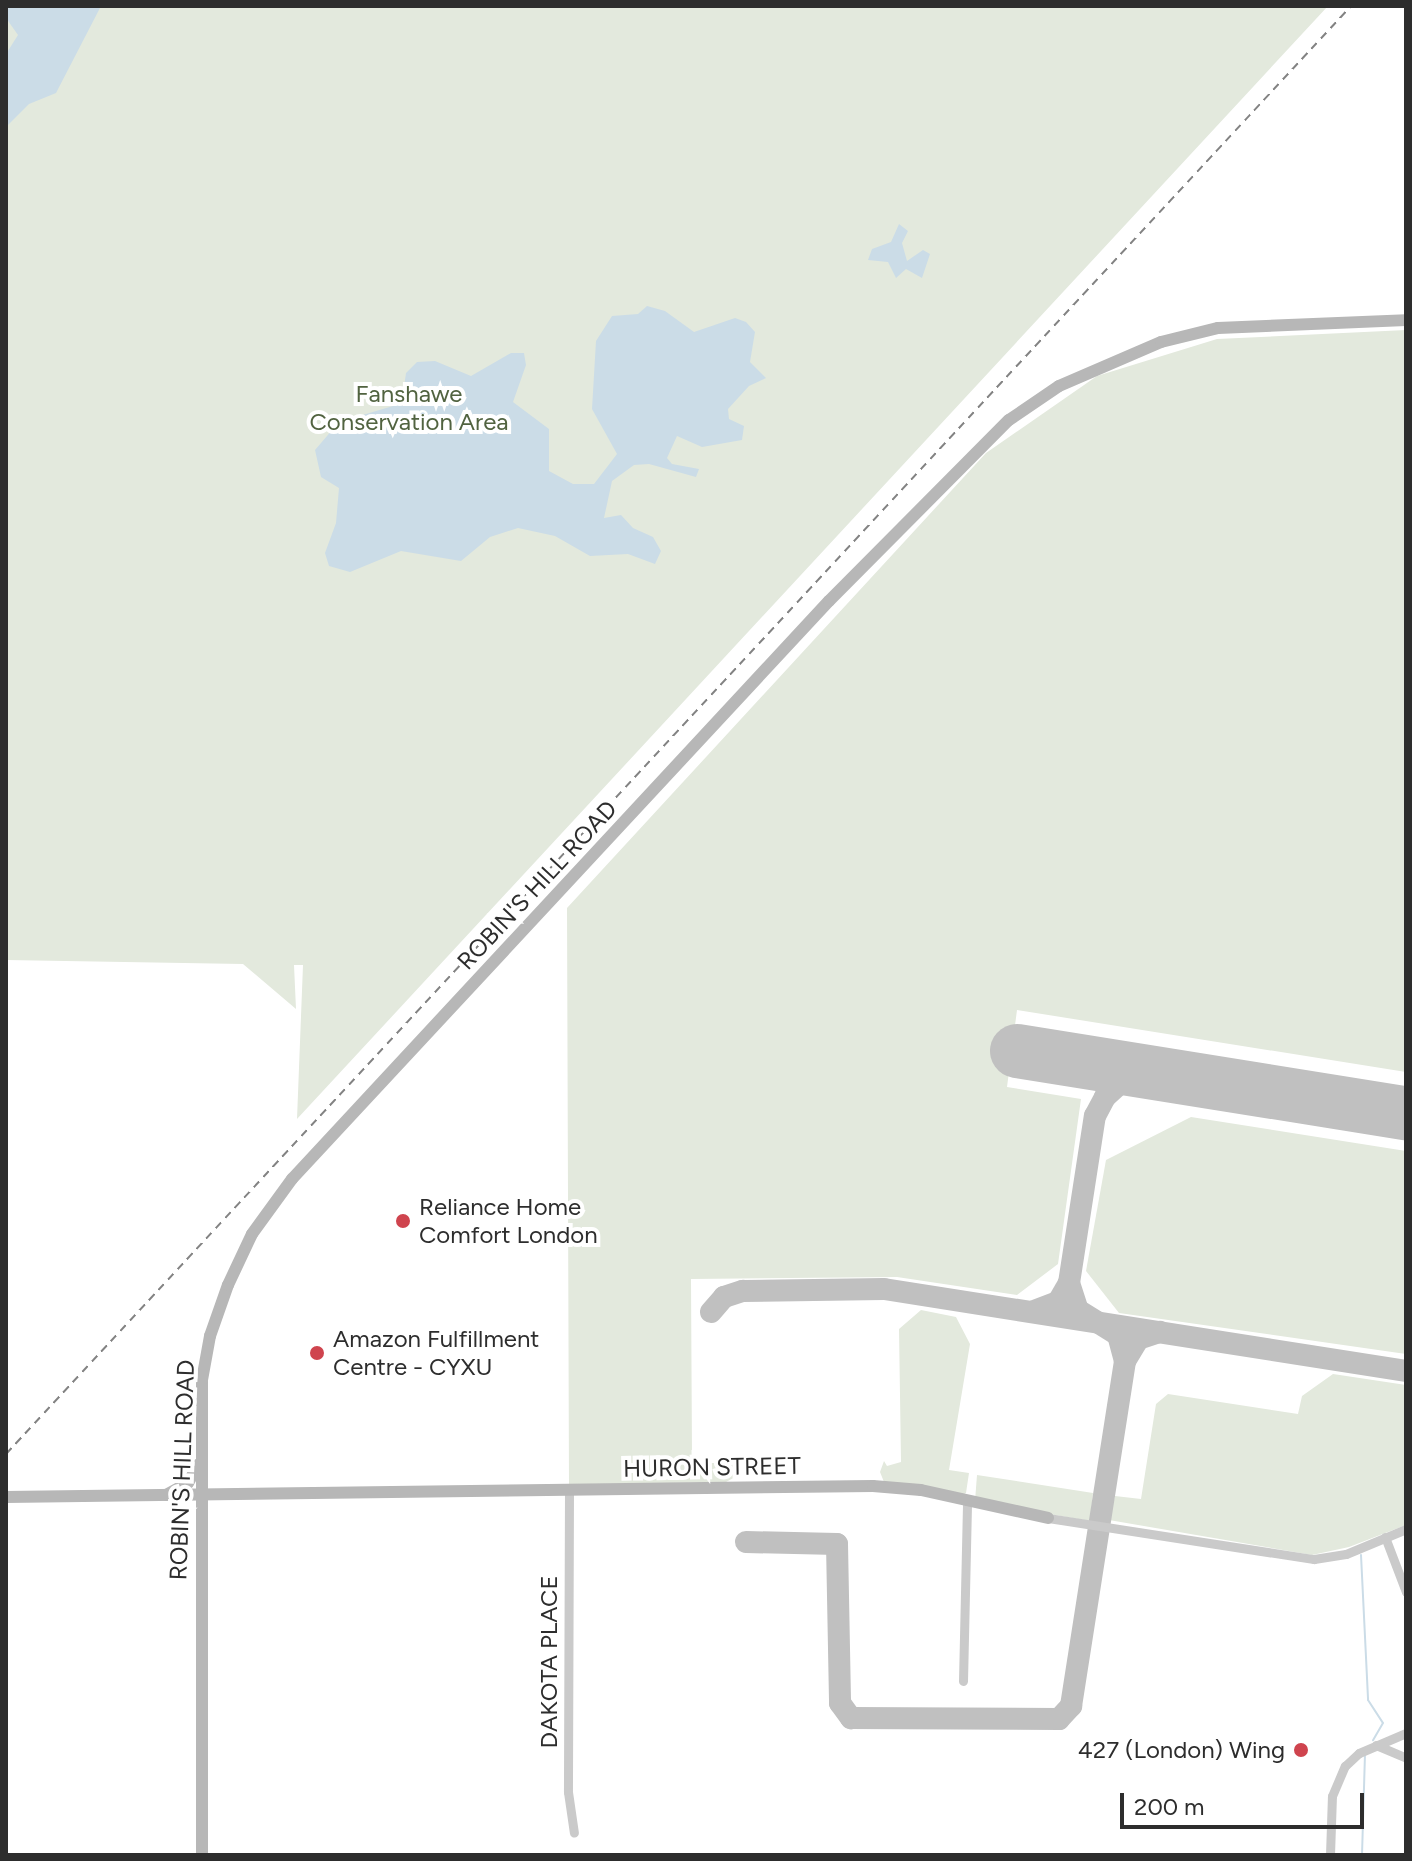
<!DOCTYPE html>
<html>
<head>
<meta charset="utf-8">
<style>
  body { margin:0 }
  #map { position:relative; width:1412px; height:1861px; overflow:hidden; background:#fff; font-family:Figtree,sans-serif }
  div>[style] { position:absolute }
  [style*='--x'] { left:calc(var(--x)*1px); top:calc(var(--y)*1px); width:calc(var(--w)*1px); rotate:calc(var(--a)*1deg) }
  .green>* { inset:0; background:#e3e9dd }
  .water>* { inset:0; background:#cbdce7 }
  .stream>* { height:2px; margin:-1px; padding:0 1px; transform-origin:1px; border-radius:1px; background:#cbdce7 }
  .taxiway>* { height:22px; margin:-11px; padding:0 11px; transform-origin:11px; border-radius:11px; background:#c0c0c0 }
  .runway>* { height:54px; margin:-27px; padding:0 27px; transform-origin:27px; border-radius:27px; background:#c0c0c0 }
  .street>* { height:9px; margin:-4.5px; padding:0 4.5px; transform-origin:4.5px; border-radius:4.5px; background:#cacaca }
  .secondary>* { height:12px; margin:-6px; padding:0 6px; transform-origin:6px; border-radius:6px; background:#b7b7b7 }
  .rail>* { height:2px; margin-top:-1px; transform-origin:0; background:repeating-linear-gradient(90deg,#828282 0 8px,transparent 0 14px) }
  .dots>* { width:22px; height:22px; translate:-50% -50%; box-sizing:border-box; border:4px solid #fff; border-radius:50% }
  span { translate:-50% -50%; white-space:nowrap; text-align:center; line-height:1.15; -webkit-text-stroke:8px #fff; paint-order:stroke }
  .park-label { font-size:24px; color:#516340 }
  .street-label { font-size:24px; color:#2d2d2d }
  .poi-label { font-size:24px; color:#2d2d2d }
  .left { translate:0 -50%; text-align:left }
  .right { translate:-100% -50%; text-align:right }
  .frame { position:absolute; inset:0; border:8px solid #2d2d2d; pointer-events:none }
  .scale { position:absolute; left:1120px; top:1793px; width:244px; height:36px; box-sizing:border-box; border:4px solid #2d2d2d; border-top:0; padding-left:10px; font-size:24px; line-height:28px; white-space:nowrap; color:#2d2d2d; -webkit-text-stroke:6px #fff; paint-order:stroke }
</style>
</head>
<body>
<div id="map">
  <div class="green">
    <div style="clip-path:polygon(6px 6px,1328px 6px,297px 1119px,303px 965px,294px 965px,296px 1009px,243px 964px,6px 960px)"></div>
    <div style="clip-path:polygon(1406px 330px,1406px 1072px,1017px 1010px,1007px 1087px,1081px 1099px,1058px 1264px,1017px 1295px,897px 1277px,691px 1279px,692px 1456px,699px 1456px,700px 1463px,730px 1463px,733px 1457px,737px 1476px,726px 1482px,569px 1485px,567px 908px,986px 453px,1097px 376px,1217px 339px)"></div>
    <div style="clip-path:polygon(1191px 1117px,1406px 1151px,1406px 1354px,1119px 1313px,1086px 1271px,1106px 1160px)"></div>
    <div style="clip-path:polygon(921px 1310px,956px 1317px,970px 1344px,949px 1470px,969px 1473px,966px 1493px,959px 1497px,884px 1482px,880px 1472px,884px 1461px,887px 1466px,901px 1462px,899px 1329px)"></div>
    <div style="clip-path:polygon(1333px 1374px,1406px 1385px,1406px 1525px,1349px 1547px,1312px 1555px,1109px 1520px,1115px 1496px,1141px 1499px,1156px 1404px,1168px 1394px,1298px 1414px,1302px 1396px)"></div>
    <div style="clip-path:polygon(977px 1475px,1093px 1493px,1090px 1521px,975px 1501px)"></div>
  </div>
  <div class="water">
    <div style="clip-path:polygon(6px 6px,101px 6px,56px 93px,29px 104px,6px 127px,6px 54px,18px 35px,6px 18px)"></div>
    <div style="clip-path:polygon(899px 224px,908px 231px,902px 243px,907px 261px,923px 250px,930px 254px,922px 278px,906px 269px,896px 278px,888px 262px,868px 260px,872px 249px,891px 242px)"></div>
    <div style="clip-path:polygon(647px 306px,665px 311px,694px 332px,735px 318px,746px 322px,755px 332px,750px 362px,766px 378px,749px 386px,728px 409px,729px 419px,744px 426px,742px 440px,702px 447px,677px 436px,667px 458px,672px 464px,699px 469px,696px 477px,649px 464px,634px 465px,612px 481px,604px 518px,621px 515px,633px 528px,653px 537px,661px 551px,655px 564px,628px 554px,590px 556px,555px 536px,518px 528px,490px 537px,461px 561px,401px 551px,350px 572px,329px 566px,325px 553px,336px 523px,339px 488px,321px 477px,315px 450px,339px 422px,393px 406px,403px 394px,406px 373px,417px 362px,435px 361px,471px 376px,511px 353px,524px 353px,526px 365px,513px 402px,549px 429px,549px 471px,573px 484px,594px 484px,617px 454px,592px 409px,596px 341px,612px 316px,638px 314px)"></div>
  </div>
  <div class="stream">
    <div style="--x:1361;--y:1555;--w:145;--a:87.2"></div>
    <div style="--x:1368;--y:1700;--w:27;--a:57"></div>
    <div style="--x:1383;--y:1723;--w:20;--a:120"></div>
    <div style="--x:1362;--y:1855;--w:100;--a:-88.3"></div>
  </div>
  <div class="taxiway">
    <div style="--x:1069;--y:1283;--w:169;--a:-81.2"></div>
    <div style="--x:1095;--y:1116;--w:21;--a:-62"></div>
    <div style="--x:1105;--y:1097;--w:24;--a:-42"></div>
    <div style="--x:1123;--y:1081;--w:20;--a:-18"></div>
    <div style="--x:1142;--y:1075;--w:89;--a:7.8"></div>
    <div style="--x:1034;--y:1311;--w:26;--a:-21"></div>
    <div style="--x:1058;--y:1302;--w:22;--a:-60"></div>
    <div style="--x:1069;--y:1283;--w:28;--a:72"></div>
    <div style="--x:1078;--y:1310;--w:47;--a:32"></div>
    <div style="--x:1118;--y:1335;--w:27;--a:75"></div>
    <div style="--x:1125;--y:1361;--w:26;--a:-59"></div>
    <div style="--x:1138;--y:1339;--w:23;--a:-18"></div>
    <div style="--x:711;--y:1312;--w:20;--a:-49"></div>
    <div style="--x:724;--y:1297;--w:20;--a:-18"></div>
    <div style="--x:743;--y:1291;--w:141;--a:-0.8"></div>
    <div style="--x:884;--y:1289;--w:528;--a:8.93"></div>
    <div style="--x:746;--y:1542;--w:91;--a:1.3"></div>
    <div style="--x:837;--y:1544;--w:159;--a:88.9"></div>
    <div style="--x:840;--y:1703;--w:19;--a:54"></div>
    <div style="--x:851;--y:1718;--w:208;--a:0.3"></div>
    <div style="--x:1059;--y:1719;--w:18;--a:-47"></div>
    <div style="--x:1071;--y:1706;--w:349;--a:-81.1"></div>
  </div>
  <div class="runway">
    <div style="--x:1017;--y:1051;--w:394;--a:9.1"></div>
  </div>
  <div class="street">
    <div style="--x:569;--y:1491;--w:301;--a:90.2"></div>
    <div style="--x:568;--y:1792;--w:41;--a:81.7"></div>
    <div style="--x:1048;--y:1518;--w:269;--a:8.8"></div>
    <div style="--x:1314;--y:1559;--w:32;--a:-9"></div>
    <div style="--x:1346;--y:1554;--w:65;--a:-22.6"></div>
    <div style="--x:1385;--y:1537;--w:59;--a:69.1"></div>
    <div style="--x:963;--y:1681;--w:177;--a:-88.7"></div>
    <div style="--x:1376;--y:1745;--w:33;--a:23"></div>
    <div style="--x:1330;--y:1855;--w:59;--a:-88.1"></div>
    <div style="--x:1332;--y:1796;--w:33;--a:-67"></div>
    <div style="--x:1345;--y:1766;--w:19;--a:-43"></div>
    <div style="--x:1359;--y:1753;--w:51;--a:-23.1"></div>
  </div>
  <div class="secondary">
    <div style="--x:166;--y:1495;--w:25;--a:-29"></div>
    <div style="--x:188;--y:1483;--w:21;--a:-61"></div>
    <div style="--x:6;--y:1497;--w:867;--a:-0.73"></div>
    <div style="--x:873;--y:1486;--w:48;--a:4.8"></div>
    <div style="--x:921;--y:1490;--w:130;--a:12.4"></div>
    <div style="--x:202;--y:1855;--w:475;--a:-90"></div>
    <div style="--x:202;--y:1380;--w:45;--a:-79.7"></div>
    <div style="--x:210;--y:1336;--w:54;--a:-70.6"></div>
    <div style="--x:228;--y:1285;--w:56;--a:-64.8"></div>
    <div style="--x:252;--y:1234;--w:68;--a:-54"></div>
    <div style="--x:292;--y:1179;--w:789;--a:-47.11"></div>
    <div style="--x:829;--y:601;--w:255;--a:-45.2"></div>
    <div style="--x:1009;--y:420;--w:60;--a:-34.2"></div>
    <div style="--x:1059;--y:386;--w:111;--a:-23.3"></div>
    <div style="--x:1161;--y:342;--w:59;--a:-13.8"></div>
    <div style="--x:1218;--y:328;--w:188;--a:-2.4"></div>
  </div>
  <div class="rail">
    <div style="--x:6;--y:1454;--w:1976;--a:-47.11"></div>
  </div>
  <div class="dots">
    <div style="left:403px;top:1221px;background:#cf444e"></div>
    <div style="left:317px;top:1353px;background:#cf444e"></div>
    <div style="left:1301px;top:1750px;background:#cf444e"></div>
  </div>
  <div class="park-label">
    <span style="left:409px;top:408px">Fanshawe<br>Conservation Area</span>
  </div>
  <div class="street-label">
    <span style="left:537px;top:885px;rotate:-47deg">ROBIN'S HILL ROAD</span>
    <span style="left:712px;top:1467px;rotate:-1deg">HURON STREET</span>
    <span style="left:182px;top:1470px;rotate:-88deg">ROBIN'S HILL ROAD</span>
    <span style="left:549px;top:1662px;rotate:-90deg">DAKOTA PLACE</span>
  </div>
  <div class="poi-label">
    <span class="left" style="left:419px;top:1221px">Reliance Home<br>Comfort London</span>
    <span class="left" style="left:333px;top:1353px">Amazon Fulfillment<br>Centre - CYXU</span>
    <span class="right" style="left:1285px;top:1750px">427 (London) Wing</span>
  </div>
  <div class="frame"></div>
  <div class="scale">200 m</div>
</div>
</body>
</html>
